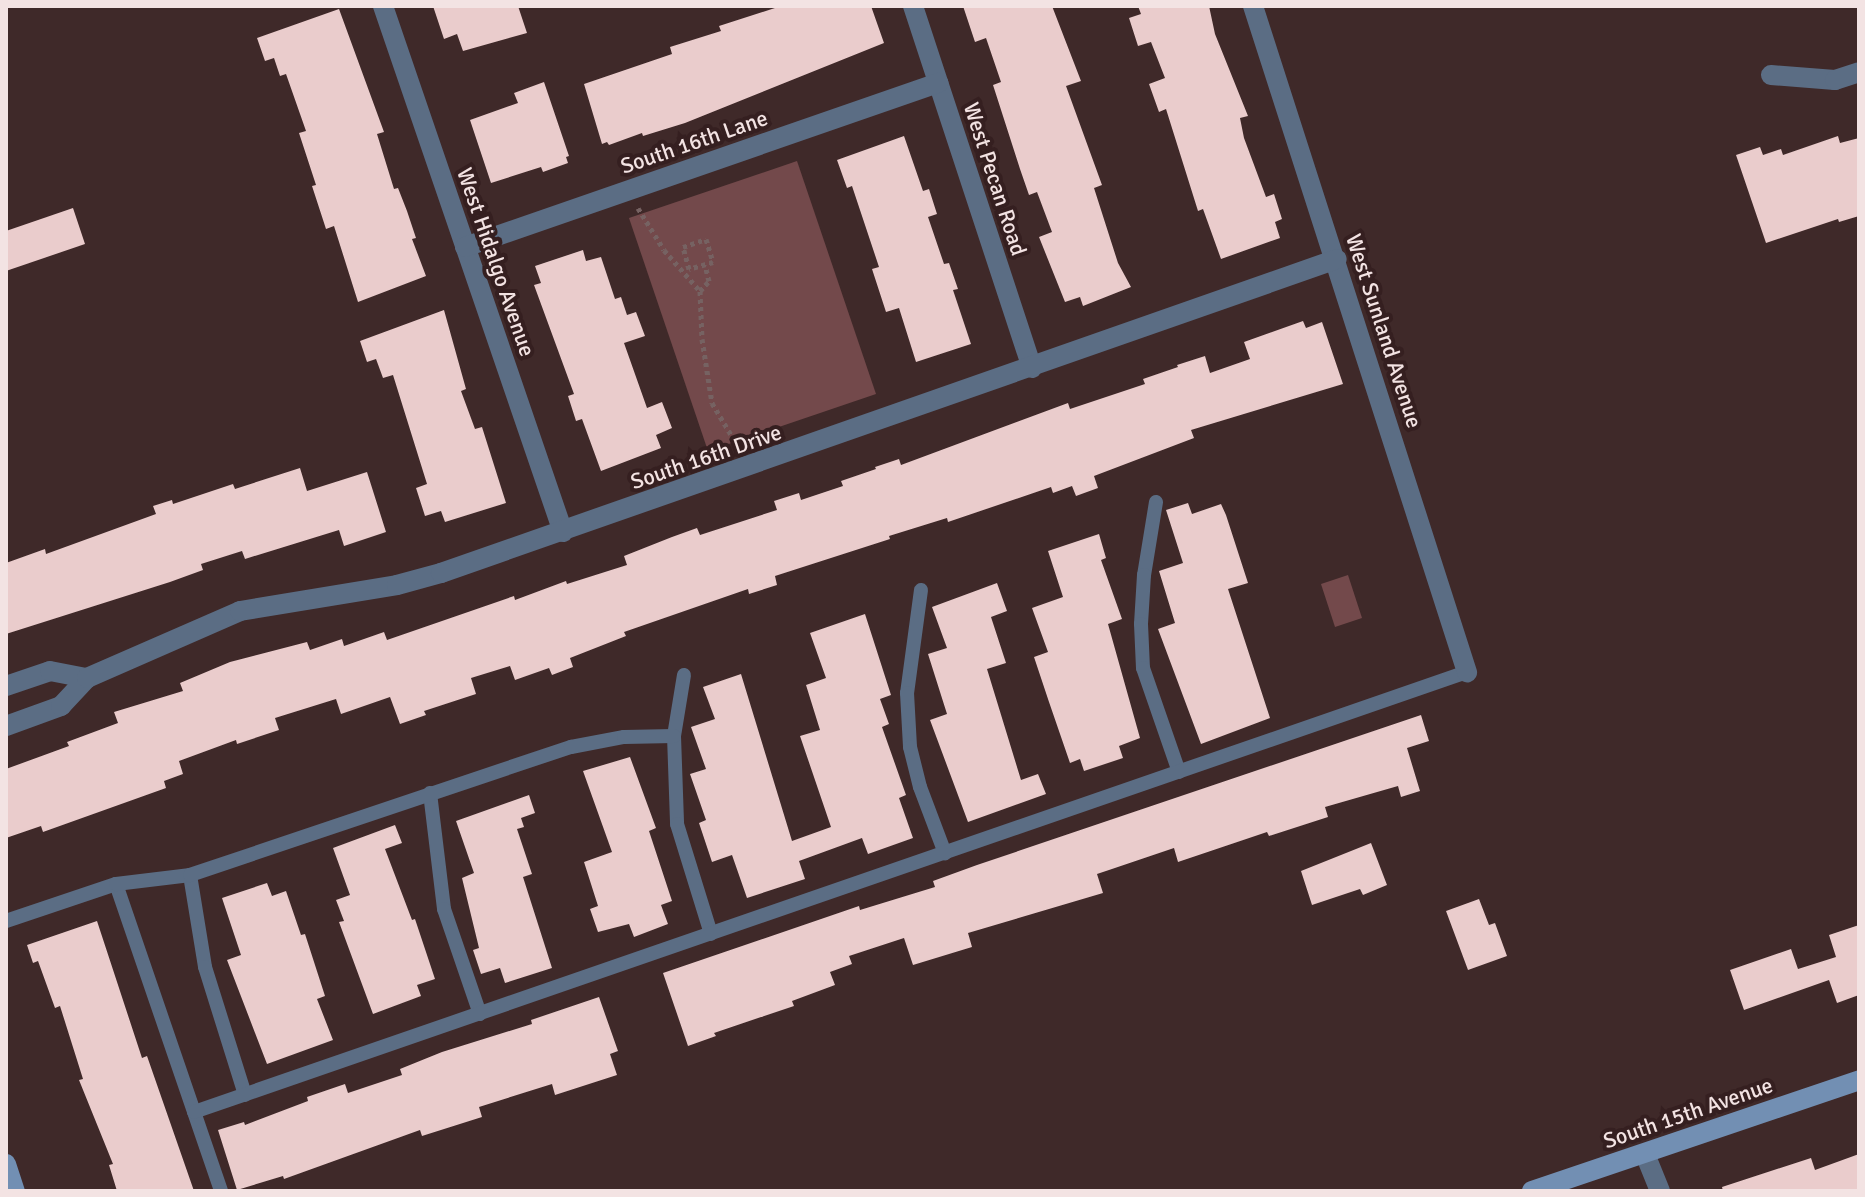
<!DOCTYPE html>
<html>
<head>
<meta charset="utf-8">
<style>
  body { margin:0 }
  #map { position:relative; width:1865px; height:1197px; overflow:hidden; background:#3f2929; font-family:Signika,sans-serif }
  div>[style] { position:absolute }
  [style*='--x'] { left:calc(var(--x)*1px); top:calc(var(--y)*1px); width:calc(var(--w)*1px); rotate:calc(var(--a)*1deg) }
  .green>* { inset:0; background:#73494b }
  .building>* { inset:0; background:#eacccc }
  .path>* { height:5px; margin-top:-2.5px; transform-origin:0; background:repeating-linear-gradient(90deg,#766262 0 4px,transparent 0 8px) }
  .lane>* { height:14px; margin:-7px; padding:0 7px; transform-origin:7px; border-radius:7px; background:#5b6d84 }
  .street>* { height:20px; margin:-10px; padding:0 10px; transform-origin:10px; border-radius:10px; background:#5b6d84 }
  .secondary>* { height:20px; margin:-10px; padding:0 10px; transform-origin:10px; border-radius:10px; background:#728fb3 }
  span { translate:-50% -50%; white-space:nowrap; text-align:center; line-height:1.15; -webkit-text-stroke:8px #351f20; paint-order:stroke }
  .street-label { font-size:22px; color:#f3e3e3 }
  .frame { position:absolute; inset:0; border:8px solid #f3e3e3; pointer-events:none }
</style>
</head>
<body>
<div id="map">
  <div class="green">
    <div style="clip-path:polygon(797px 161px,876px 394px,708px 451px,629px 218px)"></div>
    <div style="clip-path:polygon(1348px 575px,1362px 618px,1335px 627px,1321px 584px)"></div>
  </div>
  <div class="building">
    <div style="clip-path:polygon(433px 6px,518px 6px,527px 33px,463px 51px,457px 34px,444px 39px)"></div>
    <div style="clip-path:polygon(781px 6px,871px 6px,884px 43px,685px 123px,643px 136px,642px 133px,609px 145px,607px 142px,602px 144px,584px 84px,672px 54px,670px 47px,721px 31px,719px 26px)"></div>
    <div style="clip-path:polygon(963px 6px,1052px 6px,1081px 81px,1066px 86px,1102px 185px,1094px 188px,1118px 263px,1131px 287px,1083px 306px,1080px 297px,1065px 302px,1039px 237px,1052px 232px,1037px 192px,1029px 195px,1020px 169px,993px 85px,1001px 82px,986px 38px,975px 42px)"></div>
    <div style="clip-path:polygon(1138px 6px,1209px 6px,1215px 34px,1248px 116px,1240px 118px,1244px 138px,1266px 197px,1274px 194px,1282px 219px,1275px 222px,1280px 238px,1221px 259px,1203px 209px,1198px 211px,1166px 109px,1159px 112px,1149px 84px,1165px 78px,1151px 42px,1138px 46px,1129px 18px,1141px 14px)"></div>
    <div style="clip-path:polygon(339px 9px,384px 132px,377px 134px,394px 189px,398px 188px,407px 211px,416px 238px,412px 239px,426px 276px,358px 302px,334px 226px,326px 229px,312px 186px,316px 185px,299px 133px,306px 131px,286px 74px,280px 76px,274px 58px,265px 61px,257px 38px)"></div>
    <div style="clip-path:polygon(544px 82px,569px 156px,566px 157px,568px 163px,543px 172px,541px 167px,491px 183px,470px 120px,518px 103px,514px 93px)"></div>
    <div style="clip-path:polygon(904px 136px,923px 191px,929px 189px,937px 214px,928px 217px,944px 264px,949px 263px,958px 289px,953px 290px,971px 344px,916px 362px,899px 308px,886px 312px,872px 269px,879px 267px,852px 186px,847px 188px,837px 160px)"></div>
    <div style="clip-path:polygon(1838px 136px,1840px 143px,1859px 138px,1859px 216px,1839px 222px,1838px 219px,1766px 243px,1736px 155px,1760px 147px,1763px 155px,1781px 149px,1783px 155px)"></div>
    <div style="clip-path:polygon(73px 208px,85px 244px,6px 271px,6px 231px)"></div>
    <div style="clip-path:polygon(583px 250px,586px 261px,601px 257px,615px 299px,621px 297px,627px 315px,636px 312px,645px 336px,624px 343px,647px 408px,662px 402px,672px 428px,656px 435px,661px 448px,601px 471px,582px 419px,576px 421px,568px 396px,574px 394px,534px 285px,541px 283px,535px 266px)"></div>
    <div style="clip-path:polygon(444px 310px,466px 389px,461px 391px,475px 429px,482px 427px,506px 503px,445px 522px,441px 511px,425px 516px,416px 488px,427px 484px,393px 375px,383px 378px,376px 359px,367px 362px,360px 341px)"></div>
    <div style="clip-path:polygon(1303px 321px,1306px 328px,1322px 322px,1343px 384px,1191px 430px,1194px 438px,1094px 476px,1098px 488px,1076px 496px,1072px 486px,1053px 493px,1051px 487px,948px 522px,947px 518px,889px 536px,890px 539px,775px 576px,777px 585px,749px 594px,748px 589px,624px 632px,626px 636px,570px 658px,573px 667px,552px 675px,549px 668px,515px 680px,510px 666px,471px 678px,476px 694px,424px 711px,426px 715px,400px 724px,390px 697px,341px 714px,336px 699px,275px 718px,279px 730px,237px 744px,236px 740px,179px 761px,183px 774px,164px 781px,166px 788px,43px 832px,41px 826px,6px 838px,6px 769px,69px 746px,67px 742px,118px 723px,114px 712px,183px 691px,180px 683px,230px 662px,307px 642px,310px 650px,342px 639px,344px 646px,384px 632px,387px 640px,514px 596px,515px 600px,566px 581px,567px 584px,627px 565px,624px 556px,672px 537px,697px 528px,700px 535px,777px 510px,774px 501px,799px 493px,801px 500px,843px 486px,841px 481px,876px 469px,875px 467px,899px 459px,901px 465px,1068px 403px,1070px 409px,1145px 384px,1143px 379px,1178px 367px,1177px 365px,1205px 356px,1210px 373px,1250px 359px,1244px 342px)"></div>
    <div style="clip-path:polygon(300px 468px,307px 491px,367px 472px,386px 532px,344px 546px,339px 530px,245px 559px,242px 551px,201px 564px,203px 570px,170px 582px,6px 634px,6px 563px,45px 549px,46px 554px,156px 514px,153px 506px,172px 500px,173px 504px,233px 484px,235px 489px)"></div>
    <div style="clip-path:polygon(1188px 503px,1192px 514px,1221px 504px,1226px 515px,1248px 583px,1228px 589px,1270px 718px,1201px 744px,1158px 629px,1175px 623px,1159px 571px,1183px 563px,1166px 510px)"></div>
    <div style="clip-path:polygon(1099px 534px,1106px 558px,1101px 560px,1122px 619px,1108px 624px,1140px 738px,1119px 746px,1123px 758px,1084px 771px,1080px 759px,1070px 763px,1049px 702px,1034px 657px,1048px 652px,1032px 608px,1063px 597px,1048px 551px)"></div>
    <div style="clip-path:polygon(997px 583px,1007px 611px,991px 617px,1006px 663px,987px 669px,1021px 780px,1038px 774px,1046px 794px,968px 822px,930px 720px,947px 714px,928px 654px,947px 648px,932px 607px)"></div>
    <div style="clip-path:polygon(865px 614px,891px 695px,880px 699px,889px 724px,882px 727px,906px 795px,899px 798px,913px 838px,868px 854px,862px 838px,799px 861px,805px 879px,747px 898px,732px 855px,712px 862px,699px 823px,706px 820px,690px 774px,706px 769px,691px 727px,715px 719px,703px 687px,741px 674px,792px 841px,831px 827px,800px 736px,820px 730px,806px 685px,826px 678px,810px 633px)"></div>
    <div style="clip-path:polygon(1421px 715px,1429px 741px,1407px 748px,1420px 791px,1401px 797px,1398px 786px,1325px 807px,1328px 817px,1269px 836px,1267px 832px,1178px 862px,1174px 848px,1109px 870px,1097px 874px,1103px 893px,968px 933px,972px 947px,913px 965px,904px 938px,849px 956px,852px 964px,830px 972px,835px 985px,792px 1001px,794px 1006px,714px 1033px,716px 1036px,688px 1046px,663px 973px,859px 906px,860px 910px,935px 887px,933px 881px,977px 865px)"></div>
    <div style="clip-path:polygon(630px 757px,656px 828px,649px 831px,672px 901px,661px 905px,668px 924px,634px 937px,629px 924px,598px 932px,590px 909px,598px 906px,584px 862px,612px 852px,583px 771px)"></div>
    <div style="clip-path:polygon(529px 795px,535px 813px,521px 818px,524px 827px,517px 829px,532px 874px,523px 877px,552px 968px,505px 983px,500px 968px,481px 974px,473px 950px,479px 948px,462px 878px,474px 873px,456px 821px)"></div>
    <div style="clip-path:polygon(395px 825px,402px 843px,385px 849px,412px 920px,415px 919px,435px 979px,417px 985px,421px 996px,373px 1014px,339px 922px,344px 921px,336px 900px,350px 895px,333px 848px)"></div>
    <div style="clip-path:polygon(1371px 843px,1387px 885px,1363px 895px,1360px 889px,1312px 905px,1301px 871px)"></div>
    <div style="clip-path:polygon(267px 883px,272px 896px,286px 891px,301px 935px,305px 934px,325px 996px,317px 999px,333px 1040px,267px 1064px,227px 960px,241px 955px,222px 898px)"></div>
    <div style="clip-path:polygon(1479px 899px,1489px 925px,1495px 923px,1507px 956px,1468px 970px,1446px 911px)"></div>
    <div style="clip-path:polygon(97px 921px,142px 1058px,147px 1056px,194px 1191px,117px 1191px,109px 1165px,113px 1164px,79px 1080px,83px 1079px,60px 1006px,55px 1008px,38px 961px,33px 963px,27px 945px)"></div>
    <div style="clip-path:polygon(1859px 925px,1859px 995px,1837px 1003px,1829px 980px,1744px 1010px,1730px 970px,1791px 949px,1798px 969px,1836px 957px,1829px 935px)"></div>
    <div style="clip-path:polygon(599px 997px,618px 1051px,610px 1054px,617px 1075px,555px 1095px,552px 1084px,479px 1107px,482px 1117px,422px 1136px,420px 1130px,284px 1179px,283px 1176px,237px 1190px,218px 1130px,244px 1122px,245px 1125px,308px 1101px,307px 1097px,345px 1084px,348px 1093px,402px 1075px,400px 1069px,442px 1052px,532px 1024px,531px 1020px)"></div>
    <div style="clip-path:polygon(1859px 1154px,1859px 1191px,1723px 1191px,1722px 1187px,1811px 1158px,1815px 1170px)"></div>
  </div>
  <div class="path">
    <div style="--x:638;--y:208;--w:49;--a:58.2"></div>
    <div style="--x:664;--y:250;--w:55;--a:48.7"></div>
    <div style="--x:700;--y:291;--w:48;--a:87.6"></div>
    <div style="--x:702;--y:339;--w:65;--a:81.1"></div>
    <div style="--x:712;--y:403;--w:52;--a:59"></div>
    <div style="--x:706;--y:239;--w:24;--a:73"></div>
    <div style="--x:713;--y:262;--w:25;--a:164"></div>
    <div style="--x:689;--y:269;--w:23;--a:-105"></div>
    <div style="--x:683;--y:247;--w:24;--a:-19"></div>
    <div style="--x:700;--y:291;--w:13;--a:-48"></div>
    <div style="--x:709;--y:281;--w:16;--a:-104"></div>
  </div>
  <div class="lane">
    <div style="--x:1156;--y:502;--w:74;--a:99.3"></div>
    <div style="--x:1144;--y:575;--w:49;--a:93.5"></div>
    <div style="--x:1141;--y:624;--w:44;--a:87.4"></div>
    <div style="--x:1143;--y:668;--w:110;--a:70.9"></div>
    <div style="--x:921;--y:590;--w:104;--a:97.7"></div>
    <div style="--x:907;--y:693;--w:54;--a:86.8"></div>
    <div style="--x:910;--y:747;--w:41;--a:76"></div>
    <div style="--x:920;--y:787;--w:71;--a:69.3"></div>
    <div style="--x:684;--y:675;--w:62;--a:99.3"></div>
    <div style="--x:674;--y:736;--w:88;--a:88"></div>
    <div style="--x:677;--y:824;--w:115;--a:72.8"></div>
    <div style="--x:430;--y:793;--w:117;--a:83.1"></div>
    <div style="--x:444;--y:909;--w:111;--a:71.1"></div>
    <div style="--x:190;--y:875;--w:93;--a:80.7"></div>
    <div style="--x:205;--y:967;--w:134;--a:72.6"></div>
    <div style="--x:116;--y:884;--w:324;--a:71.1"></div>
    <div style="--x:6;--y:921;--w:116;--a:-18.6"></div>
    <div style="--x:116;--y:884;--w:75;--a:-6.9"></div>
    <div style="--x:190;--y:875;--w:402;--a:-18.6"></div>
    <div style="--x:571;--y:747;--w:54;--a:-10.7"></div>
    <div style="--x:624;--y:737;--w:50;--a:-1.1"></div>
    <div style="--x:194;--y:1112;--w:1347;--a:-19.07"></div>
  </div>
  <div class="street">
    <div style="--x:383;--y:6;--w:556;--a:71.11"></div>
    <div style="--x:913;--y:6;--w:381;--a:71.8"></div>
    <div style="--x:1253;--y:6;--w:700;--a:72.19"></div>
    <div style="--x:1771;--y:75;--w:64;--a:4.5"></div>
    <div style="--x:1835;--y:80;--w:25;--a:-18"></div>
    <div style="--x:465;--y:247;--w:501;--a:-19.12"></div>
    <div style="--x:6;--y:686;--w:46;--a:-18.8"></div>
    <div style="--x:50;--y:671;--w:38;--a:11"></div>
    <div style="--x:6;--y:726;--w:59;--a:-20"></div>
    <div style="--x:61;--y:706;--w:38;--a:-47"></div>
    <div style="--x:87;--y:678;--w:167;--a:-23.6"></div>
    <div style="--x:240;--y:611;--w:159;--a:-9.4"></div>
    <div style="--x:397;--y:585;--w:46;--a:-15.3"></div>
    <div style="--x:441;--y:573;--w:949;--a:-19.31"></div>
    <div style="--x:1645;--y:1154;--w:40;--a:68"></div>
  </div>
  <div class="secondary">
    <div style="--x:6;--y:1164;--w:28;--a:72"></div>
    <div style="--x:1532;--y:1191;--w:345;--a:-18.7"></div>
  </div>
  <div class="street-label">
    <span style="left:694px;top:142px;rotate:-19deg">South 16th Lane</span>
    <span style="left:995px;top:179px;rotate:72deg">West Pecan Road</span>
    <span style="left:496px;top:262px;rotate:71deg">West Hidalgo Avenue</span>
    <span style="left:1384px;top:331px;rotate:72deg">West Sunland Avenue</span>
    <span style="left:706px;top:457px;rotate:-19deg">South 16th Drive</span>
    <span style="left:1688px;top:1113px;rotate:-19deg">South 15th Avenue</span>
  </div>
  <div class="frame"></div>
</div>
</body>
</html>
